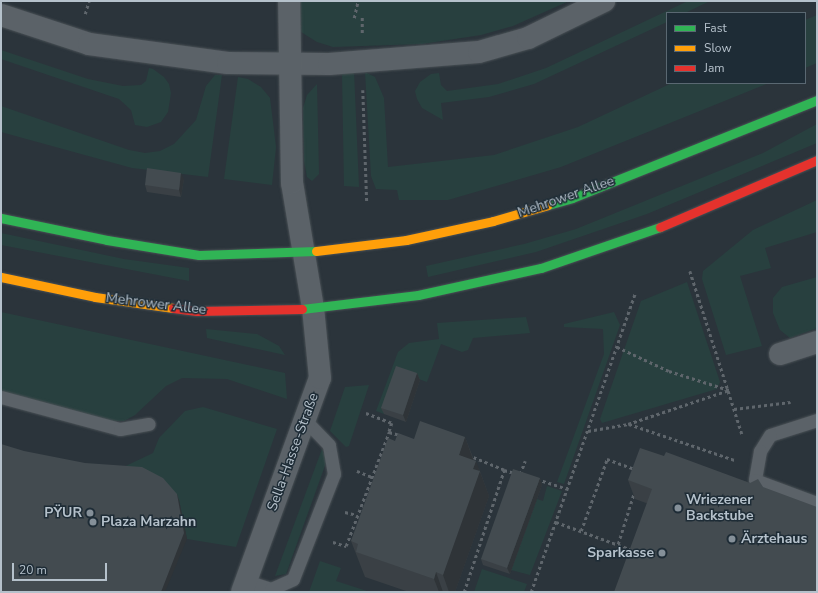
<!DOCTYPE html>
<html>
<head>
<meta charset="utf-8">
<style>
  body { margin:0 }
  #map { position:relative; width:818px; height:593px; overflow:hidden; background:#2b343b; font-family:"Nunito Sans",sans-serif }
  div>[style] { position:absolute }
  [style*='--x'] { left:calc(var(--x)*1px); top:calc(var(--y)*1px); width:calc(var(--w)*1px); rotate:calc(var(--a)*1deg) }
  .green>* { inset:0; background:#28403f }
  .path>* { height:2.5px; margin-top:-1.25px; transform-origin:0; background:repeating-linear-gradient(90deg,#5f666c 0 3px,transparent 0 6px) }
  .roads { filter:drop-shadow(0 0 1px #495055) drop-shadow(0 0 1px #495055) }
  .lane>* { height:13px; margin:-6.5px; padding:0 6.5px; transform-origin:6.5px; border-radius:6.5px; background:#5b6268 }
  .street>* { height:22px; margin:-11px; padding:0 11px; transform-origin:11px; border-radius:11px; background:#5b6268 }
  .fast>* { height:9px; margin:-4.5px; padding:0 4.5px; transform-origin:4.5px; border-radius:4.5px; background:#30b455 }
  .slow>* { height:9px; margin:-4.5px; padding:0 4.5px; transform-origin:4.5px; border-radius:4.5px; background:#ff9f0a }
  .jam>* { height:9px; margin:-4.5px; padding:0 4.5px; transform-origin:4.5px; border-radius:4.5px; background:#e5322d }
  .wall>* { inset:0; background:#3a4045 }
  .shaded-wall>* { inset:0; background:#2f3438 }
  .building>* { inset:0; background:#434b50 }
  .dots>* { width:11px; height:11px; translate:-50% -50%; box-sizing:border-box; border:2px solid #1e2c36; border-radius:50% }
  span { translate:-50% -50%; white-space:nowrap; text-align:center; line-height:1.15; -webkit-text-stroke:3px #1e2c36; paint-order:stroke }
  .street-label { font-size:14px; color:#b5c1cb }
  .poi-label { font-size:14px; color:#b5c1cb; font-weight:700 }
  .left { translate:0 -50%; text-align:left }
  .right { translate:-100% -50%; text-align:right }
  .frame { position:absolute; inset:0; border:2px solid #b5c1cb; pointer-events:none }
  .legend { position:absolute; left:666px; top:12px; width:140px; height:72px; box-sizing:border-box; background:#1e2c36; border:1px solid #5a6872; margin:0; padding:5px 7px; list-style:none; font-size:12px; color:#b5c1cb }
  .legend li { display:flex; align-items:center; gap:8px; height:20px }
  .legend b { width:20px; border:1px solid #5a6872 }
  .scale { position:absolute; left:12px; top:563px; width:95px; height:18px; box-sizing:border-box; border:2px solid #b5c1cb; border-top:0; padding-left:5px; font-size:12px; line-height:14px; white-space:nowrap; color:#b5c1cb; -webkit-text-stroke:3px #1e2c36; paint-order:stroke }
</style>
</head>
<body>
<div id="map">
  <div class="green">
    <div style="clip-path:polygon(295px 1px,569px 1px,513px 26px,481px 35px,422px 44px,333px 47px,317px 42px,301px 32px,298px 25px)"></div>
    <div style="clip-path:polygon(688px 1px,710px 1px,685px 13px,667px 13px,667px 22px,534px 84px,489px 97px,441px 103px,443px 120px,422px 108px,417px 99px,415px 91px,420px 82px,431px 74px,439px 73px,441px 85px,447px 91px,498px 84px,546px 68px)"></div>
    <div style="clip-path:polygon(817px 15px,817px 63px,805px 68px,805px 20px)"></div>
    <div style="clip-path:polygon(1px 50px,88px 79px,123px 86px,141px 85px,146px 81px,149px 68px,153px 69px,164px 77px,169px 84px,171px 93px,168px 112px,161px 122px,147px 127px,135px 125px,131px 110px,119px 99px,1px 59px)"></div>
    <div style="clip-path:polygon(354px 71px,359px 187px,344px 186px,342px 73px)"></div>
    <div style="clip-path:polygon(365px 72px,375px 77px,384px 98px,388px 167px,494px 155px,578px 127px,672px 83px,769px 83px,561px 167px,448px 200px,399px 200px,397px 190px,376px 189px,371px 176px)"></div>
    <div style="clip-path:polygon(215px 75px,222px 75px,208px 177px,132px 168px,1px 132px,1px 106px,129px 150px,145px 153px,160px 151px,174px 144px,196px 120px,206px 86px)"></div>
    <div style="clip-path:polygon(238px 77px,248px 79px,261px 87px,270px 98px,276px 147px,272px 185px,224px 179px)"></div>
    <div style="clip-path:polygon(317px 84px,319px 174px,312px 181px,307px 177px,304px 161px,303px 108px,307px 95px)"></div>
    <div style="clip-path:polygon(817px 124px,817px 143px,647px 214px,536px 252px,428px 277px,426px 266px,524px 244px,576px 229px,763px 153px)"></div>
    <div style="clip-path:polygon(817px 200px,817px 232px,765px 248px,771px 268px,740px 276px,762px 346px,726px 355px,702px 279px,703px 271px,753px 230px)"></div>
    <div style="clip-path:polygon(1px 233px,124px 259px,189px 268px,189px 281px,1px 245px)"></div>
    <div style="clip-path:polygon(817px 277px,817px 328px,790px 338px,780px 330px,773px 313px,773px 298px,782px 287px)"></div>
    <div style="clip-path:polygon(687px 282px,720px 382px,717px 389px,602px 423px,600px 419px,641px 301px)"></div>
    <div style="clip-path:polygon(1px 312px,285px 373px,287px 399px,227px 379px,182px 378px,166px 386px,135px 415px,124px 421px,112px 421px,1px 391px)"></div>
    <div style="clip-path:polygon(614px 312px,620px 325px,564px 484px,557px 482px,604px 354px,603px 329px,564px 327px,564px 324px)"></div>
    <div style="clip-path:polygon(526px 317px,530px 333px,473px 338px,468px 350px,462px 352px,441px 344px,427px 382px,398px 372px,384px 414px,376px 411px,398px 352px,409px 343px,439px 339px,437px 323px)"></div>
    <div style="clip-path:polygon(206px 329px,257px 334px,279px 346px,285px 355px,207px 338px)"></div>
    <div style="clip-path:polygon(369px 385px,349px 446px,346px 447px,330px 431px,345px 387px)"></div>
    <div style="clip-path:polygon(203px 407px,277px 429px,236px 547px,187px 539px,179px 500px,113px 472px,153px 453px,159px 438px,185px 411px)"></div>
    <div style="clip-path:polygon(322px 449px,327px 460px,286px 574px,275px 576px)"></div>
    <div style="clip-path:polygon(547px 486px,562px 491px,530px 575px,511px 570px,537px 499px,543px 501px)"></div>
    <div style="clip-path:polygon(320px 561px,341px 568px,336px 581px,370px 592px,309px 592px)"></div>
    <div style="clip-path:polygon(482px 569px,527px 584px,524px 592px,474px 592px)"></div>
  </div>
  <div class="path">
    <div style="--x:85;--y:14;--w:14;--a:-73"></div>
    <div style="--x:354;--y:18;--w:17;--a:-77"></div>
    <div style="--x:362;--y:33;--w:16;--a:-90"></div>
    <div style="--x:363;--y:90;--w:112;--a:88"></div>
    <div style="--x:690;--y:271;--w:171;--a:72.3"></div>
    <div style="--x:617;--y:347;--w:57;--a:24.8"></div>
    <div style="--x:669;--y:371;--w:63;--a:17.6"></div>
    <div style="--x:734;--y:409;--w:57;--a:-7"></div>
    <div style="--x:366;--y:413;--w:28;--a:21"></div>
    <div style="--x:392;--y:423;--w:9;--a:108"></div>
    <div style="--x:629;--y:424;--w:112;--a:18.8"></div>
    <div style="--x:588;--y:431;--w:41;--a:-9.9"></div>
    <div style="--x:628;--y:424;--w:107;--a:-18.6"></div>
    <div style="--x:504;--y:470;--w:11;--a:15"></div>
    <div style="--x:357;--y:471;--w:16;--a:22"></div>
    <div style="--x:520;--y:474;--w:14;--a:-69"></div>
    <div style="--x:537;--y:479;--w:32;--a:18"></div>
    <div style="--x:345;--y:512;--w:12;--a:14"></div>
    <div style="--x:556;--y:522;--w:81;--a:20.2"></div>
    <div style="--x:581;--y:531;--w:77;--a:-70.1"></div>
    <div style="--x:607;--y:459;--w:29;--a:20"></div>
    <div style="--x:333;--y:542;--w:14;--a:17"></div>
    <div style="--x:346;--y:546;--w:122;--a:-69.3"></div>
    <div style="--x:389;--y:432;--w:11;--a:15"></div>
    <div style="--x:618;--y:544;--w:53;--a:-72.6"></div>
    <div style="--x:464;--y:592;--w:128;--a:-71.8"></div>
    <div style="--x:504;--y:470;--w:35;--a:-158"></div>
    <div style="--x:531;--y:592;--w:316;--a:-70.8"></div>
  </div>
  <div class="roads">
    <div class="lane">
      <div style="--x:1;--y:397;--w:123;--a:15.1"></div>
      <div style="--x:120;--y:429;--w:29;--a:-10"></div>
      <div style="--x:817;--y:420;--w:49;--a:162.3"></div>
      <div style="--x:770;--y:435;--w:19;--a:122"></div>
      <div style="--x:760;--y:451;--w:29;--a:100"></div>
      <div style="--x:755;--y:480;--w:66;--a:20.4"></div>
      <div style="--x:246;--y:581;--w:26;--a:18"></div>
      <div style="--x:271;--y:589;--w:24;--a:-24"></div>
      <div style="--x:293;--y:579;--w:113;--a:-68.7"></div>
      <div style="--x:334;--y:474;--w:29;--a:-100"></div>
      <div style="--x:329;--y:445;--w:33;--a:-134"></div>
    </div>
    <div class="street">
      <div style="--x:1;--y:15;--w:93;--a:18.2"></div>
      <div style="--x:89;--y:44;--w:140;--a:7.8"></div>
      <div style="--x:228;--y:63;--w:101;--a:0.6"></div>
      <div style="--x:329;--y:64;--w:150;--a:-4.6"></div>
      <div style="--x:479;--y:52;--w:51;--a:-15.9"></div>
      <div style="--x:528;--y:38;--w:85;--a:-26"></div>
      <div style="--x:780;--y:354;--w:39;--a:-18"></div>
      <div style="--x:242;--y:592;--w:228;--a:-70"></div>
      <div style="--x:320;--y:378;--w:70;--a:-95.7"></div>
      <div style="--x:313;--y:308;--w:127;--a:-99.5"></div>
      <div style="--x:292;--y:183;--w:182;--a:-90.9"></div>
    </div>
    <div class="fast">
      <div style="--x:548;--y:205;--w:25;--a:-16"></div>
      <div style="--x:572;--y:198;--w:264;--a:-21.8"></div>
      <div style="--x:1;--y:218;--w:108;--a:11.7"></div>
      <div style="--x:107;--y:240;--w:93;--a:9.3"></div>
      <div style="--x:199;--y:255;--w:117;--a:-2"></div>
      <div style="--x:302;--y:309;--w:117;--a:-6.9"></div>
      <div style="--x:418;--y:295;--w:126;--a:-12.4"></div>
      <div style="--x:541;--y:268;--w:126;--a:-19"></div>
    </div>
    <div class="slow">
      <div style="--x:316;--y:251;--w:91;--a:-7"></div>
      <div style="--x:406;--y:240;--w:89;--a:-12.3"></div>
      <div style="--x:493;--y:221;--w:57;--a:-16.2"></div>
      <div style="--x:1;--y:277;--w:96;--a:12"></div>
      <div style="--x:95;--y:297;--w:79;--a:8"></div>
    </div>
    <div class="jam">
      <div style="--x:660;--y:227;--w:171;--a:-23.1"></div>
      <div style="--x:173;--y:308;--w:24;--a:7"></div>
      <div style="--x:197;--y:311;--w:105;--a:-1.1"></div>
    </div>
  </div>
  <div class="wall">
    <div style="clip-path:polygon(184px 179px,181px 197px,147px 192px,145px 185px)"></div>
    <div style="clip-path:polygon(417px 373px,420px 380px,406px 422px,384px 414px,381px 408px)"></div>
    <div style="clip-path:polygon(465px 437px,474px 460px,480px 471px,489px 496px,455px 592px,409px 592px,365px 577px,351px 541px,395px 441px,414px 439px)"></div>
    <div style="clip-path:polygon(664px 456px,763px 487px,646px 503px,635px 499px,628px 480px)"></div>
    <div style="clip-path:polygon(540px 478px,542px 485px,510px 574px,483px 565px,481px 559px)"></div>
  </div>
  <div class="shaded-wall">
    <div style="clip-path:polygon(181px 173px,184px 179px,181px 197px,179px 190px)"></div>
    <div style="clip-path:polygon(417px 373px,420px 380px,406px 422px,403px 415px)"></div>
    <div style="clip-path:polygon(465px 437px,474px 462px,459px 455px)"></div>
    <div style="clip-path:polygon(476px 461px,489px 496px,455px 592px,449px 592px,443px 575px,473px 469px)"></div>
    <div style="clip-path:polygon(540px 478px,542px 485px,510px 574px,507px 568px)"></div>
    <div style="clip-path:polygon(177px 494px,179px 500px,187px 539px,165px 592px,161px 592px)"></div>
    <div style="clip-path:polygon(436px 572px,443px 592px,439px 592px,434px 579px)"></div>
  </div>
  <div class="building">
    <div style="clip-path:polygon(147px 168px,181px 173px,179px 190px,145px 185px)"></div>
    <div style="clip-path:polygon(396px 366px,417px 373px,403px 415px,381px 408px)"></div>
    <div style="clip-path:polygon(420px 421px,465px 437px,459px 455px,476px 461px,473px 469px,480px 471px,443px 575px,436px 572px,434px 579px,356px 552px,358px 544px,351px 541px,388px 438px,395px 441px,398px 433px,414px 439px)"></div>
    <div style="clip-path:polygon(1px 444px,24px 451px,85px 463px,142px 467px,163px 478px,177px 494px,184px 533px,161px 592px,1px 592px)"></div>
    <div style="clip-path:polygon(640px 448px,664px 456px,666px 452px,750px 483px,758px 479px,763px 487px,817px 507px,817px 592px,614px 592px,652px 489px,628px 480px)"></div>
    <div style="clip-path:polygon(513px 469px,540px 478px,507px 568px,481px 559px)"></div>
  </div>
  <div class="dots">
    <div style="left:678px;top:508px;background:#859099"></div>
    <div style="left:90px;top:513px;background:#859099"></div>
    <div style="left:93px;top:522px;background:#859099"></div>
    <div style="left:732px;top:539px;background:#859099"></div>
    <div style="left:662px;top:553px;background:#859099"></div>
  </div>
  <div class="street-label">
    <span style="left:566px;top:197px;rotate:-19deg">Mehrower Allee</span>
    <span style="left:156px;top:304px;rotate:7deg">Mehrower Allee</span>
    <span style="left:293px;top:452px;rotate:-70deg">Sella-Hasse-Straße</span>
  </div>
  <div class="poi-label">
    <span class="left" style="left:686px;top:508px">Wriezener<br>Backstube</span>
    <span class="right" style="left:82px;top:513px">PŸUR</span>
    <span class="left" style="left:101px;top:522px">Plaza Marzahn</span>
    <span class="left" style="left:741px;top:539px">Ärztehaus</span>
    <span class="right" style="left:654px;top:553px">Sparkasse</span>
  </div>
  <div class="frame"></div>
  <ul class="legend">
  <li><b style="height:5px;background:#30b455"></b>Fast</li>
  <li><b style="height:5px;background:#ff9f0a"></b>Slow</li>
  <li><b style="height:5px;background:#e5322d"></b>Jam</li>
  </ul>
  <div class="scale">20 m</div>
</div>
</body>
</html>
